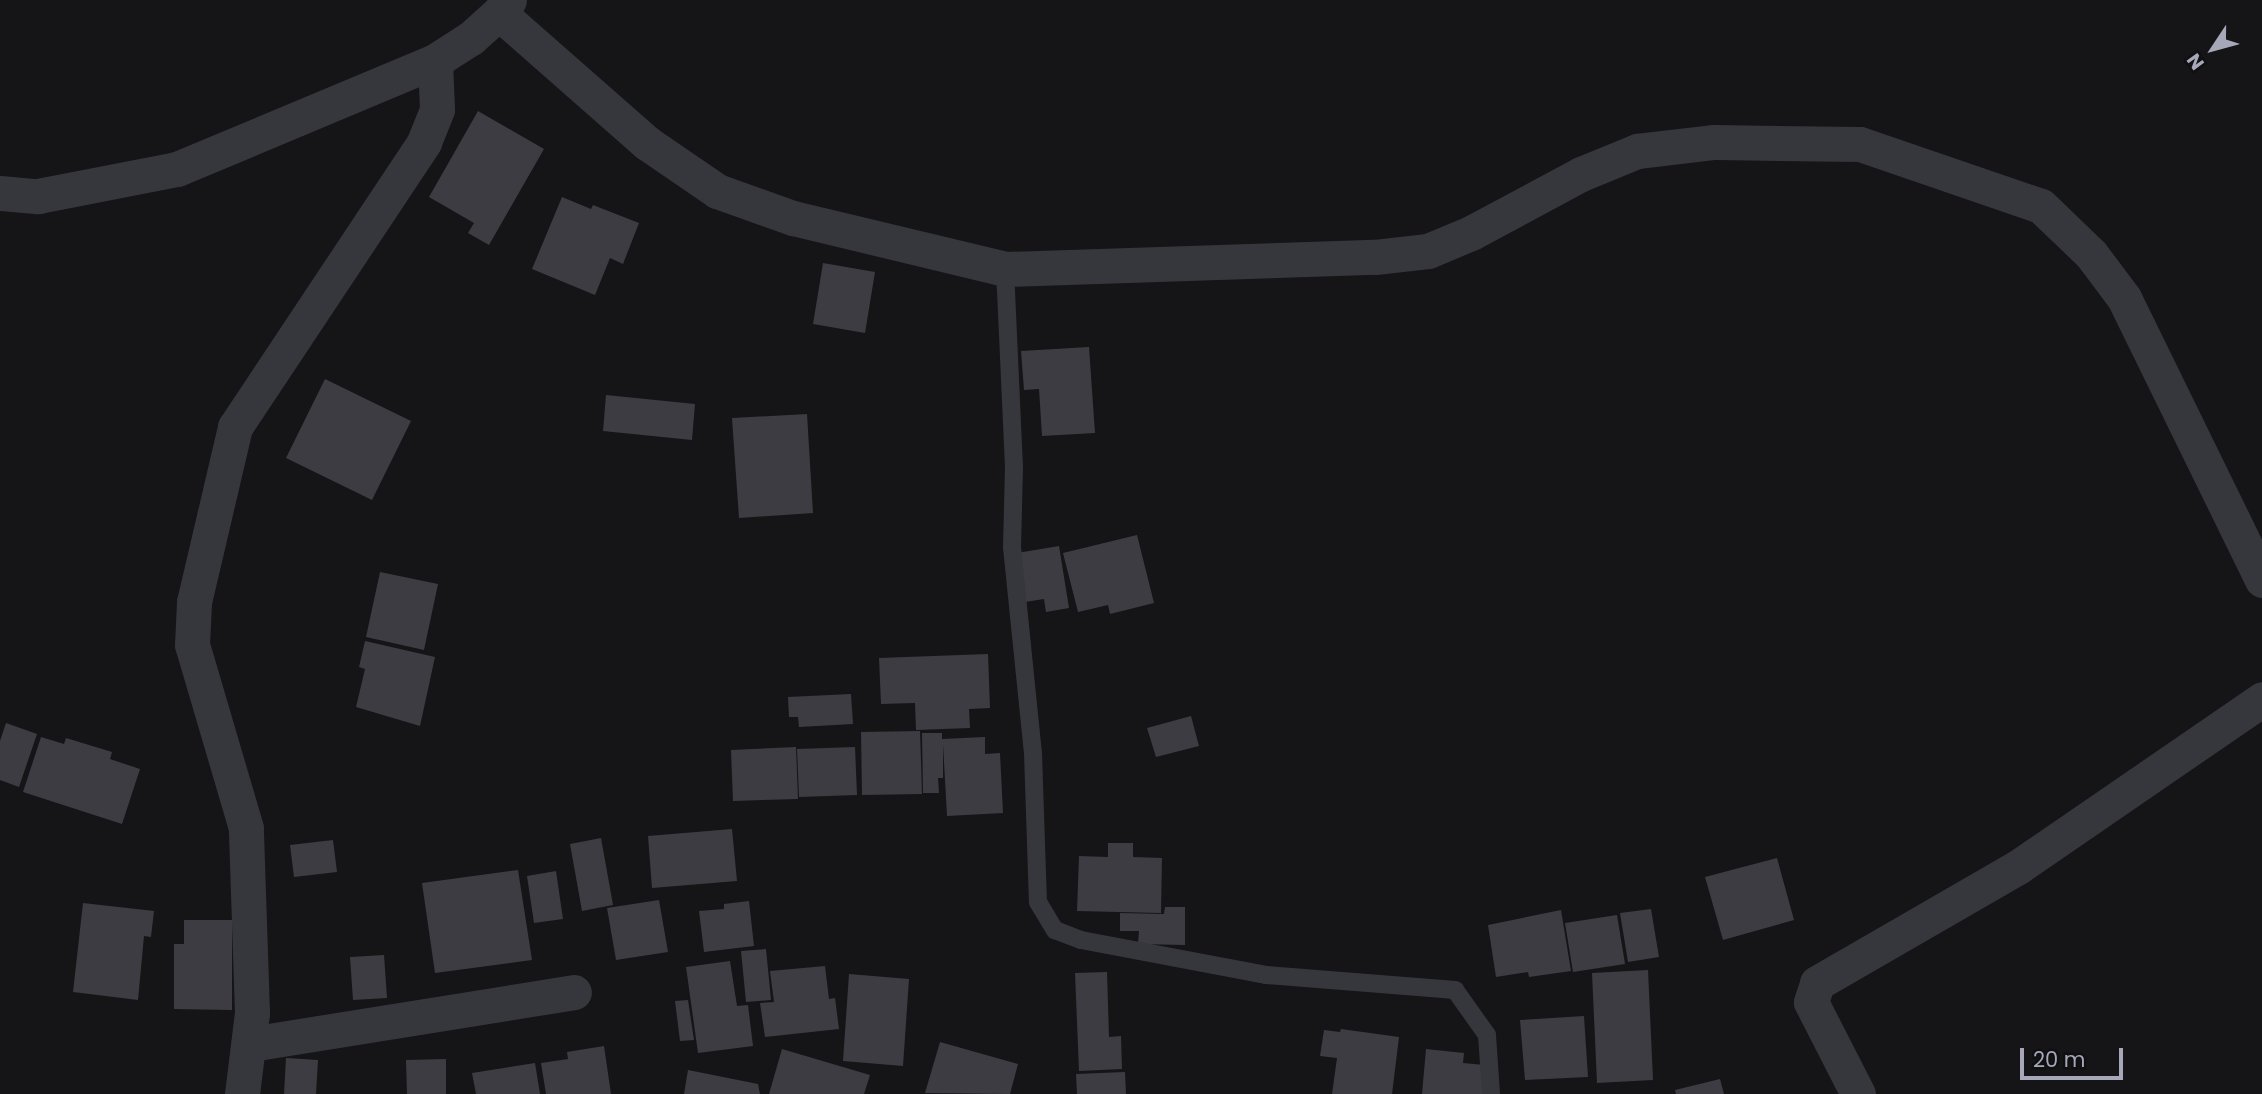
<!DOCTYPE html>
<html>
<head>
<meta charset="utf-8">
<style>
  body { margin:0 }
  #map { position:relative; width:2262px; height:1094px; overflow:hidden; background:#151517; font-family:Poppins,sans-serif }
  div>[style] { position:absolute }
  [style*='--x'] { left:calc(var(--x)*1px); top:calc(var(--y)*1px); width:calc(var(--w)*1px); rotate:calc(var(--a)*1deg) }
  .building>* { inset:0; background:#3d3c42 }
  .service>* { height:18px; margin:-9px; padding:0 9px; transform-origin:9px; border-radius:9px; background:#36363d }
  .minor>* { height:35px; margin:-17.5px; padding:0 17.5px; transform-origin:17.5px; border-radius:17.5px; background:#36363d }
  span { translate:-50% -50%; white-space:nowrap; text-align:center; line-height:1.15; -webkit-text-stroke:5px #101012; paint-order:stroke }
  .north { position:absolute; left:2178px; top:14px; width:70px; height:70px; -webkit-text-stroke:5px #101012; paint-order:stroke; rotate:234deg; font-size:19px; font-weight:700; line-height:28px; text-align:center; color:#a6a8b9 }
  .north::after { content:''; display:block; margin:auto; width:24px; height:32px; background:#a6a8b9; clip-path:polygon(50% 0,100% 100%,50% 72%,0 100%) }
  .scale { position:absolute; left:2020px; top:1048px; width:103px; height:32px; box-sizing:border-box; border:4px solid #a6a8b9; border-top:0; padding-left:9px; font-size:21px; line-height:24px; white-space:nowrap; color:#a6a8b9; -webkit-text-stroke:5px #101012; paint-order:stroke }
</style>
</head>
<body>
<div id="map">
  <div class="building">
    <div style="clip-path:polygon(478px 111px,544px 149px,489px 245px,468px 233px,474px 223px,429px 197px)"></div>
    <div style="clip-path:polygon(562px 197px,591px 209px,593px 205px,639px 223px,623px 264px,610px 258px,595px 295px,532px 269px)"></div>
    <div style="clip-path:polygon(823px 263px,875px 272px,865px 333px,813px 324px)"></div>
    <div style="clip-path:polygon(1089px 347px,1095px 433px,1042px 436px,1039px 389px,1024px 390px,1021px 351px)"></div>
    <div style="clip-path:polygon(325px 379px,411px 421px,372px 500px,286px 458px)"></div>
    <div style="clip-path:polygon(606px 395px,695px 404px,692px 440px,603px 431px)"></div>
    <div style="clip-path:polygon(807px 414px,813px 513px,739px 518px,732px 418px)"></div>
    <div style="clip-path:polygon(1137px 535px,1154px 603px,1110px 614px,1108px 605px,1078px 612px,1063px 553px)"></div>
    <div style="clip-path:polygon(1059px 546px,1069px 608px,1046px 612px,1044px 599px,1025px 602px,1017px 553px)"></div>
    <div style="clip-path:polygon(380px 572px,438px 584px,424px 650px,366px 637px)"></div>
    <div style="clip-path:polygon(365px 641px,435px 657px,420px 726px,356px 707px,365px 669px,359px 667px)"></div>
    <div style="clip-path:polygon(988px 654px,990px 708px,969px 709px,970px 728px,916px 730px,915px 703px,881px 704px,879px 658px)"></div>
    <div style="clip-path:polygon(851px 694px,853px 724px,799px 727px,798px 717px,789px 717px,788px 697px)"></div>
    <div style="clip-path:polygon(1191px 716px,1199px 746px,1156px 757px,1147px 728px)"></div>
    <div style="clip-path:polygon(6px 723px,37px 734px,19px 787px,0 780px,0 741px)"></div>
    <div style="clip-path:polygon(920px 731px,922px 794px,862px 795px,861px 732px)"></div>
    <div style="clip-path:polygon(922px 733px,942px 733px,942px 739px,985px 737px,985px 754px,1000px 753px,1003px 813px,947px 816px,943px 744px,943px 778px,938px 778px,939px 793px,923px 793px)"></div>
    <div style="clip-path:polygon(41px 737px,64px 744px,66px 738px,112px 752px,110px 759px,140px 769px,122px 824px,23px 792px)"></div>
    <div style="clip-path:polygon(796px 747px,798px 799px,733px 801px,731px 750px)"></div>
    <div style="clip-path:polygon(855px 747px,857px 795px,799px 797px,797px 749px)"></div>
    <div style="clip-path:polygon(732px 829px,737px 881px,652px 888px,648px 836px)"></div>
    <div style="clip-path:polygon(601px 838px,613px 905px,582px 911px,570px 844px)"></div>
    <div style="clip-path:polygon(333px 840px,337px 872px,294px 877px,290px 845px)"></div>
    <div style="clip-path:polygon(1108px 843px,1133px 843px,1133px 857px,1162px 858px,1161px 913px,1077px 911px,1079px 856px,1108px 857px)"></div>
    <div style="clip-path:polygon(1777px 858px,1794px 920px,1723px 940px,1705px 877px)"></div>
    <div style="clip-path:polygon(518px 870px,532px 960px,435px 973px,422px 883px)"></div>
    <div style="clip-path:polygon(556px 871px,563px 919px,534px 923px,527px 876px)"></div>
    <div style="clip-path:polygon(659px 900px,668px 952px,616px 960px,607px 908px)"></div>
    <div style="clip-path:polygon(749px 901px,754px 946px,704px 952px,699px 911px,724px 909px,724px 904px)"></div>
    <div style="clip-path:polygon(83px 903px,154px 911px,151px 937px,144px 936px,138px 1000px,73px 992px)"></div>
    <div style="clip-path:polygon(1165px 907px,1185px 907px,1185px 945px,1138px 944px,1139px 931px,1120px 931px,1120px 913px,1164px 914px)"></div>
    <div style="clip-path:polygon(1651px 909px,1659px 957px,1628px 962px,1620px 913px)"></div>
    <div style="clip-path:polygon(1561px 910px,1571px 971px,1529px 977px,1528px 972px,1496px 977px,1488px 925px)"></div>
    <div style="clip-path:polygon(1617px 915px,1625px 964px,1573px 972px,1565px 923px)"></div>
    <div style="clip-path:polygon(184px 920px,232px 920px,232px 1010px,174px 1009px,174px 944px,184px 944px)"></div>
    <div style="clip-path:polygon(766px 949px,771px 1000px,746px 1002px,741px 951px)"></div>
    <div style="clip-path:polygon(384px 955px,387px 998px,353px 1000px,350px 957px)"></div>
    <div style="clip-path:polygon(730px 961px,737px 1006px,748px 1005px,753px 1046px,698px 1053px,686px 967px)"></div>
    <div style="clip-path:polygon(825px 966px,829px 999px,835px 998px,839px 1029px,765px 1037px,760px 1003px,774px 1002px,770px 971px)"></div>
    <div style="clip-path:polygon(1648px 970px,1653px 1080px,1597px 1083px,1592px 973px)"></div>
    <div style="clip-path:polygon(1107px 972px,1109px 1037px,1121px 1036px,1122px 1069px,1079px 1071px,1075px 973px)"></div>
    <div style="clip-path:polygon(849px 974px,909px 979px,903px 1066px,843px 1061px)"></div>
    <div style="clip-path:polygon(688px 1000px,694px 1040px,680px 1041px,675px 1001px)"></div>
    <div style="clip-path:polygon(1584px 1016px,1588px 1077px,1525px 1080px,1520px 1020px)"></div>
    <div style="clip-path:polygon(1341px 1029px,1399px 1037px,1392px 1094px,1332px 1094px,1337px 1058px,1320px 1056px,1324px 1030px,1340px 1032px)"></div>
    <div style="clip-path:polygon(940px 1042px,1018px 1064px,1010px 1094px,925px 1093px)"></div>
    <div style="clip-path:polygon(604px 1046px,611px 1094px,546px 1094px,541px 1063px,568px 1059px,567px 1052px)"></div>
    <div style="clip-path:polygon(782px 1049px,870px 1075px,864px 1094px,769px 1094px)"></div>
    <div style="clip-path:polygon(1426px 1049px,1464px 1053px,1463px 1063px,1485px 1065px,1483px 1094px,1422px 1094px)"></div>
    <div style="clip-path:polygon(286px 1058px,318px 1060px,316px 1094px,284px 1094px)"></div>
    <div style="clip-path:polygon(446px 1059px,446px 1094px,407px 1094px,406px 1060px)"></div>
    <div style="clip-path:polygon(535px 1063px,540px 1094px,476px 1094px,472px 1073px)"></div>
    <div style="clip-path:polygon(688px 1070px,758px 1084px,760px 1094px,684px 1094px)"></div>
    <div style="clip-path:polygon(1125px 1072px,1126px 1094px,1077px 1094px,1076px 1074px)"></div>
    <div style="clip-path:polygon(1720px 1079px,1724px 1094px,1676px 1094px,1675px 1090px)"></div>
  </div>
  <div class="service">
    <div style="--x:1005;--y:269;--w:197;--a:87.4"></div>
    <div style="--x:1014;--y:466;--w:81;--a:91.4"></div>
    <div style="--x:1012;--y:547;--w:207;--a:84.2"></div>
    <div style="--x:1033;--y:753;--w:149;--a:88.1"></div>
    <div style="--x:1038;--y:902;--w:33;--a:59"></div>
    <div style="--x:1055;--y:930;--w:28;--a:21"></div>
    <div style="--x:1081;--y:940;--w:188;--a:10.7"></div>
    <div style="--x:1266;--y:975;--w:190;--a:4.5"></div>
    <div style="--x:1455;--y:990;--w:55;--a:54.6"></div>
    <div style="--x:1487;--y:1035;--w:59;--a:86.1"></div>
  </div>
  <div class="minor">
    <div style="--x:499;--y:13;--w:197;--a:41.3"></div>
    <div style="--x:647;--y:143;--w:85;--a:34.4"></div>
    <div style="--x:717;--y:191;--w:81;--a:19.6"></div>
    <div style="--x:793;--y:218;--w:218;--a:13.5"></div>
    <div style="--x:1005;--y:269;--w:370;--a:-1.9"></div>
    <div style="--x:1375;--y:257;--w:53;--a:-6.5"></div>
    <div style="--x:1428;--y:251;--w:47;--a:-22.7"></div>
    <div style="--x:1471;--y:233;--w:125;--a:-28.2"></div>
    <div style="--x:1581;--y:174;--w:61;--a:-22.3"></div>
    <div style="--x:1637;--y:151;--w:78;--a:-6.7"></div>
    <div style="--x:1714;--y:142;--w:146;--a:0.8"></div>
    <div style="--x:1860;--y:144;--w:191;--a:18.9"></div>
    <div style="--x:2041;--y:206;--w:69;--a:43.8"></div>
    <div style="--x:2091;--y:254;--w:55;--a:53.1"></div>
    <div style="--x:2124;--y:298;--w:314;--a:63.9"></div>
    <div style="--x:0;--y:193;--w:38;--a:5"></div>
    <div style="--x:38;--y:196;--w:142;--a:-11"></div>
    <div style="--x:177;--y:169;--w:280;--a:-22.7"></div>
    <div style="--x:435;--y:61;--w:43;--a:-32.6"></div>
    <div style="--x:471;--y:38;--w:38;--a:-42"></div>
    <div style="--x:499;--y:13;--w:16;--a:-52"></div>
    <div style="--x:250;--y:1044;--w:328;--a:-9.1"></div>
    <div style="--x:242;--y:1094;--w:82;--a:-83"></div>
    <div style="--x:252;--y:1013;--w:185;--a:-91.9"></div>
    <div style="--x:246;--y:828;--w:191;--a:-106.4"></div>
    <div style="--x:192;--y:645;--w:43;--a:-87.3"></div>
    <div style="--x:194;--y:602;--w:180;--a:-76.8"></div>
    <div style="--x:235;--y:427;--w:342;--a:-56.4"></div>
    <div style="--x:424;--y:142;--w:35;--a:-68"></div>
    <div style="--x:437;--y:109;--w:48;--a:-92.4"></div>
    <div style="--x:1858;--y:1094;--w:103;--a:-117.1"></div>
    <div style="--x:1811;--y:1002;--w:20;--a:-72"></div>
    <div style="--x:1817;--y:983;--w:232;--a:-30"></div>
    <div style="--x:2018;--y:867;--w:296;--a:-34.5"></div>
  </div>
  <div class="north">N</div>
  <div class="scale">20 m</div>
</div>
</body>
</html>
